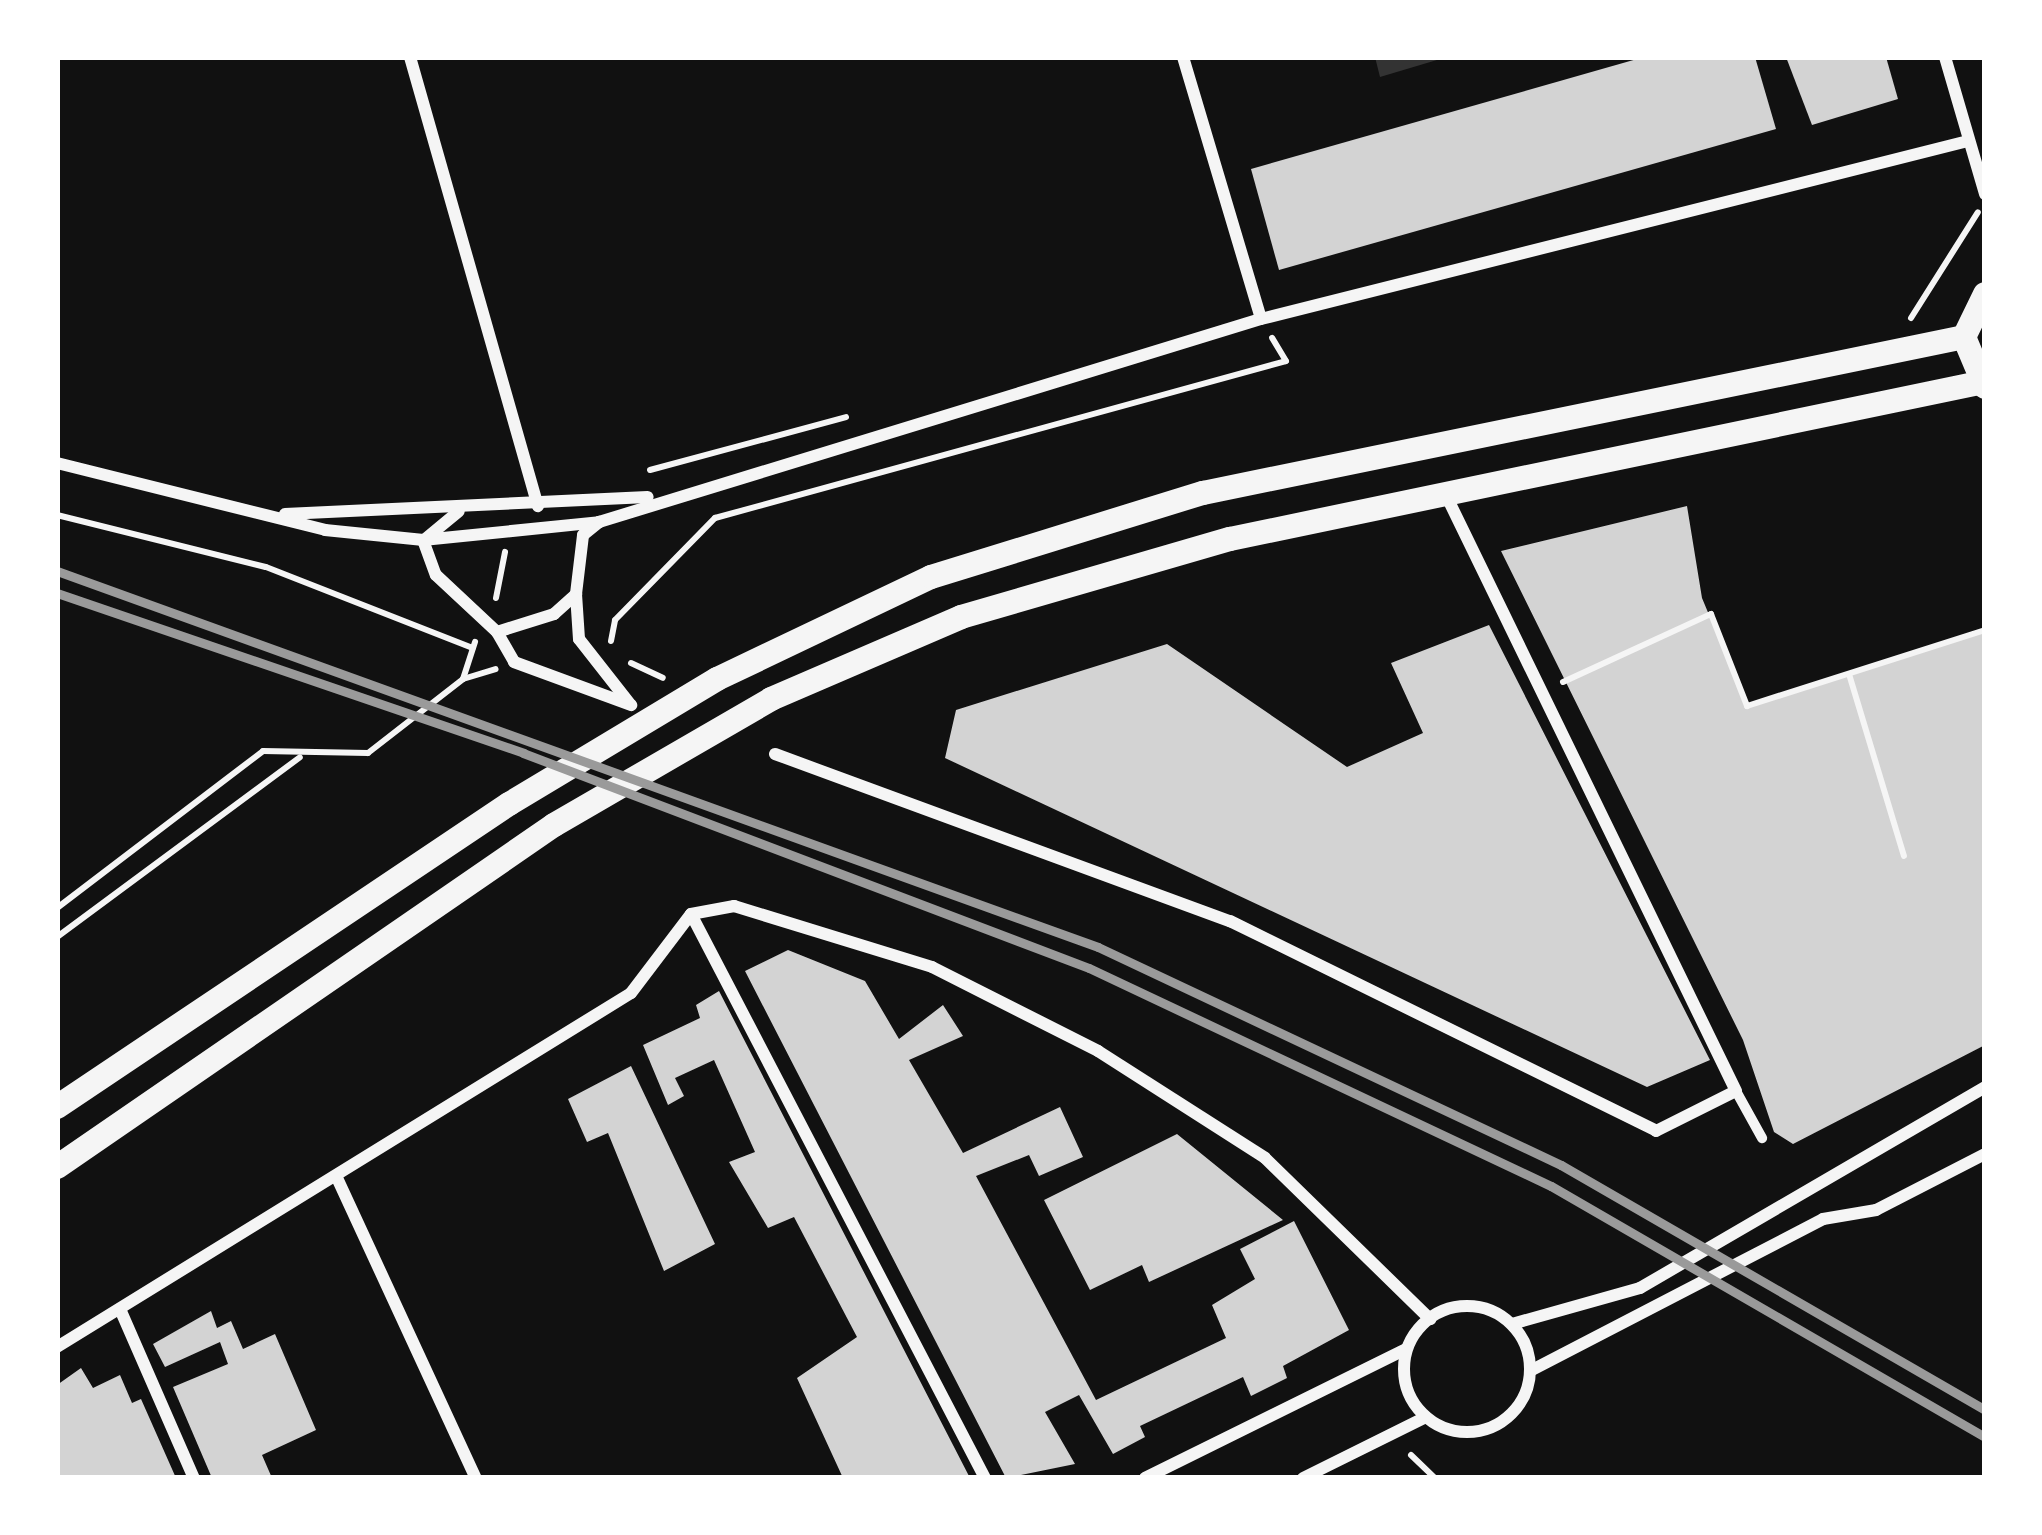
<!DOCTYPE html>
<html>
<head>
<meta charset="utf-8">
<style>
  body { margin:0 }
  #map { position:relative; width:2042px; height:1535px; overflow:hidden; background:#111; font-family:Manrope,sans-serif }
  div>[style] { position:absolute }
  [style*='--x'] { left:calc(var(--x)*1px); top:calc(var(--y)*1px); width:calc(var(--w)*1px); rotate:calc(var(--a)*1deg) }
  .water>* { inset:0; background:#333 }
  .building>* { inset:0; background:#d3d3d3 }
  .path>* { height:6px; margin:-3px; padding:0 3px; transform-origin:3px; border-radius:3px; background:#f5f5f5 }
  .pedestrian>* { height:10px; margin:-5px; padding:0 5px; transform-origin:5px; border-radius:5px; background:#f5f5f5 }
  .minor>* { height:12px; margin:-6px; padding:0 6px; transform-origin:6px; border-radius:6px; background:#f5f5f5 }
  .minor>.ring { margin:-6px; padding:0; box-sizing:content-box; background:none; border:12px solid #f5f5f5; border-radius:50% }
  .secondary>* { height:24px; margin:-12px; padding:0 12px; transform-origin:12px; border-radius:12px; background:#f5f5f5 }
  .rail>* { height:9px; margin:-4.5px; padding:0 4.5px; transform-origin:4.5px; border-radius:4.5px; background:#9a9a9a }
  span { translate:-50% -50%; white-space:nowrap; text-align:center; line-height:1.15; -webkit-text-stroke:12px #fff; paint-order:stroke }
  .frame { position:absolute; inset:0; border:60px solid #fff; pointer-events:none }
</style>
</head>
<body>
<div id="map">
  <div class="water">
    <div style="clip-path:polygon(1375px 57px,1447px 57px,1380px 77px)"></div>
  </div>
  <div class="building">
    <div style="clip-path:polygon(1644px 57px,1755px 57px,1776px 129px,1279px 270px,1251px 169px)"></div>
    <div style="clip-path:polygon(1786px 57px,1886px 57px,1898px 99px,1812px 125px)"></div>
    <div style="clip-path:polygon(1687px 506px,1702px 598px,1747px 706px,1985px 630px,1985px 1045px,1793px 1144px,1774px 1132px,1743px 1040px,1501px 551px)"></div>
    <div style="clip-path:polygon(1489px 625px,1710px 1060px,1647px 1087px,945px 758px,956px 710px,1167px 644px,1347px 767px,1423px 733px,1391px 663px)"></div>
    <div style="clip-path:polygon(788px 950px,865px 981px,899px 1039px,943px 1005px,963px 1036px,909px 1060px,963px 1153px,1060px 1107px,1083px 1157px,1039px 1176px,1029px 1155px,976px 1176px,1096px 1400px,1226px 1338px,1212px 1305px,1255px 1279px,1240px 1249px,1294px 1221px,1349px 1330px,1283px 1366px,1287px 1378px,1251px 1396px,1243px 1377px,1140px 1426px,1145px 1437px,1113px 1454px,1079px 1395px,1045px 1412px,1075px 1464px,1006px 1478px,745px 971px)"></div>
    <div style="clip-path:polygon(719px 991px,970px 1478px,843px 1478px,797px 1378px,857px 1337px,794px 1217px,768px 1228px,729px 1162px,755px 1152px,714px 1060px,675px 1078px,684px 1096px,668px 1105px,643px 1045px,700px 1018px,696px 1005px)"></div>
    <div style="clip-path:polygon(631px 1066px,715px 1244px,664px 1271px,608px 1133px,587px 1142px,568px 1099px)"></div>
    <div style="clip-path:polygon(1177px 1134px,1283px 1220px,1149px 1282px,1142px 1265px,1090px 1290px,1044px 1200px)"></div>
    <div style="clip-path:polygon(211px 1311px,217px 1328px,231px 1321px,243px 1349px,275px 1334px,316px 1430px,262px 1455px,272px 1478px,212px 1478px,173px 1387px,228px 1364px,220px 1342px,165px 1367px,153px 1344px)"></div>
    <div style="clip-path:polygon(81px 1368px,93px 1388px,120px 1375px,132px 1403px,141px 1399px,176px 1478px,57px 1478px,57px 1385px)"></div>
  </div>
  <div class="path">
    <div style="--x:1911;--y:318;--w:125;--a:-57.7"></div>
    <div style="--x:650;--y:470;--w:203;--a:-15.1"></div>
    <div style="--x:57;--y:515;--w:215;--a:14"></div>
    <div style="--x:266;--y:567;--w:222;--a:21.4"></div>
    <div style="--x:496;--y:598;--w:47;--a:-78.9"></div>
    <div style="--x:611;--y:641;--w:21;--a:-79"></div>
    <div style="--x:615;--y:620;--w:143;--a:-45.6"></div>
    <div style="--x:715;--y:518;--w:592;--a:-15.37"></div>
    <div style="--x:1286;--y:361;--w:27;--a:-121"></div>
    <div style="--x:631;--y:663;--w:35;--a:25"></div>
    <div style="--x:1849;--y:674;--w:190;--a:73.2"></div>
    <div style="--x:463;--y:679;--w:39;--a:-72"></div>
    <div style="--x:1563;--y:682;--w:163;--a:-24.7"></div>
    <div style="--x:1711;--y:614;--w:99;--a:68.6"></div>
    <div style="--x:1747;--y:706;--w:250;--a:-17.7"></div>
    <div style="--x:57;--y:908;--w:259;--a:-37.3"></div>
    <div style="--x:263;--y:751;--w:105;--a:1.1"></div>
    <div style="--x:368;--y:753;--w:120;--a:-37.9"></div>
    <div style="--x:463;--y:679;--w:34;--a:-17"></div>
    <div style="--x:57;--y:937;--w:302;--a:-36.5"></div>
    <div style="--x:1411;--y:1455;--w:33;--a:44"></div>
  </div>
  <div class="pedestrian">
    <div style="--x:1736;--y:1091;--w:54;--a:61"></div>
  </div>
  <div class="minor">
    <div style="--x:410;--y:57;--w:467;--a:74.1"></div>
    <div style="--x:1183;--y:57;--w:273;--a:73.4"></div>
    <div style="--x:1945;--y:57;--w:143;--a:73.7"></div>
    <div style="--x:57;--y:463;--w:276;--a:14"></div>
    <div style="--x:325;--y:530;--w:99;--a:5.8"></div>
    <div style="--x:423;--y:540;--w:177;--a:-5.8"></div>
    <div style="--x:599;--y:522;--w:692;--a:-17.05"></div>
    <div style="--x:1261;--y:319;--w:729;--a:-14.13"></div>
    <div style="--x:285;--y:514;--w:363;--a:-2.7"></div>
    <div style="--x:423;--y:540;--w:37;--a:70"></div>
    <div style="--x:436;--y:575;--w:83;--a:43.1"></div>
    <div style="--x:497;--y:632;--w:60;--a:-17.5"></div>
    <div style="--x:554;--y:614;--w:30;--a:-42"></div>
    <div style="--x:576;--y:594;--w:59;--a:-83.2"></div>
    <div style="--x:583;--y:535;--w:21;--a:-39"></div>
    <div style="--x:424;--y:540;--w:45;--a:-39.6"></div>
    <div style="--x:576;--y:594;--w:45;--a:86.2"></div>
    <div style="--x:579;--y:639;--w:83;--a:51.9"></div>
    <div style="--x:497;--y:632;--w:34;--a:60"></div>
    <div style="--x:514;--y:662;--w:125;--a:20.2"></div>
    <div style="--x:775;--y:754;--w:485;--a:20.2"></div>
    <div style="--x:1230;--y:921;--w:475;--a:26.2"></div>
    <div style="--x:1656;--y:1131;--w:89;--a:-26.6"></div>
    <div style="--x:1736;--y:1091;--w:663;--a:-115.95"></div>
    <div style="--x:691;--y:914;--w:636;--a:62.47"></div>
    <div style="--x:338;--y:1180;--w:328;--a:65.2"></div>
    <div class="ring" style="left:1404px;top:1306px;width:114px;height:114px"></div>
    <div style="--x:120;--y:1309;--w:184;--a:66.4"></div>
    <div style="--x:1512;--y:1324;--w:133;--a:-15.7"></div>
    <div style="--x:1640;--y:1288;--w:399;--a:-30.2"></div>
    <div style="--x:57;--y:1347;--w:674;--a:-31.66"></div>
    <div style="--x:631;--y:993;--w:99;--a:-52.8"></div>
    <div style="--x:691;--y:914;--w:44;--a:-10.5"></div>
    <div style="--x:734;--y:906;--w:207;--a:17.1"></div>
    <div style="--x:932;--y:967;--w:186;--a:26.8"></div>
    <div style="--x:1098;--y:1051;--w:198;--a:32.6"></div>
    <div style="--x:1265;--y:1158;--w:231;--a:44.3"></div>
    <div style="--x:1530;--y:1371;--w:330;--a:-27.4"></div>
    <div style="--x:1823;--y:1219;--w:54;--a:-9.6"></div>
    <div style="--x:1876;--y:1210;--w:123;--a:-27.2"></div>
    <div style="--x:1145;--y:1478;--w:291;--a:-26.3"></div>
    <div style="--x:1303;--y:1478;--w:137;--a:-26.4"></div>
  </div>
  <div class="secondary">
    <div style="--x:1985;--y:294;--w:48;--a:116"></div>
    <div style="--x:1964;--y:337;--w:54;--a:67.2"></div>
    <div style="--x:57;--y:1107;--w:544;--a:-33.84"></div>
    <div style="--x:509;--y:804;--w:243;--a:-31"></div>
    <div style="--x:717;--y:679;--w:237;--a:-25.5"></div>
    <div style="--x:931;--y:577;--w:285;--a:-17.2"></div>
    <div style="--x:1203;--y:493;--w:777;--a:-11.58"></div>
    <div style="--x:57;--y:1167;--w:603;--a:-34.53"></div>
    <div style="--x:554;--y:825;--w:251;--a:-30.1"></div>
    <div style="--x:771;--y:699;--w:207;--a:-23.3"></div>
    <div style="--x:961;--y:617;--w:280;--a:-16.2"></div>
    <div style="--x:1230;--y:539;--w:765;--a:-11.77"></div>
  </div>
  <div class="rail">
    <div style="--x:57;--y:571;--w:1107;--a:19.86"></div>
    <div style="--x:1098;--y:947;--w:512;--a:25.21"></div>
    <div style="--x:1561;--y:1165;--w:490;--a:30"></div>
    <div style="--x:57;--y:593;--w:493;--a:18.9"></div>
    <div style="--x:523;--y:753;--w:605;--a:20.8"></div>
    <div style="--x:1089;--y:968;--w:511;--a:25.26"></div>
    <div style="--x:1551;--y:1186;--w:501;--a:30.04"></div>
  </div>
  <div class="frame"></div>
</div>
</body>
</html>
